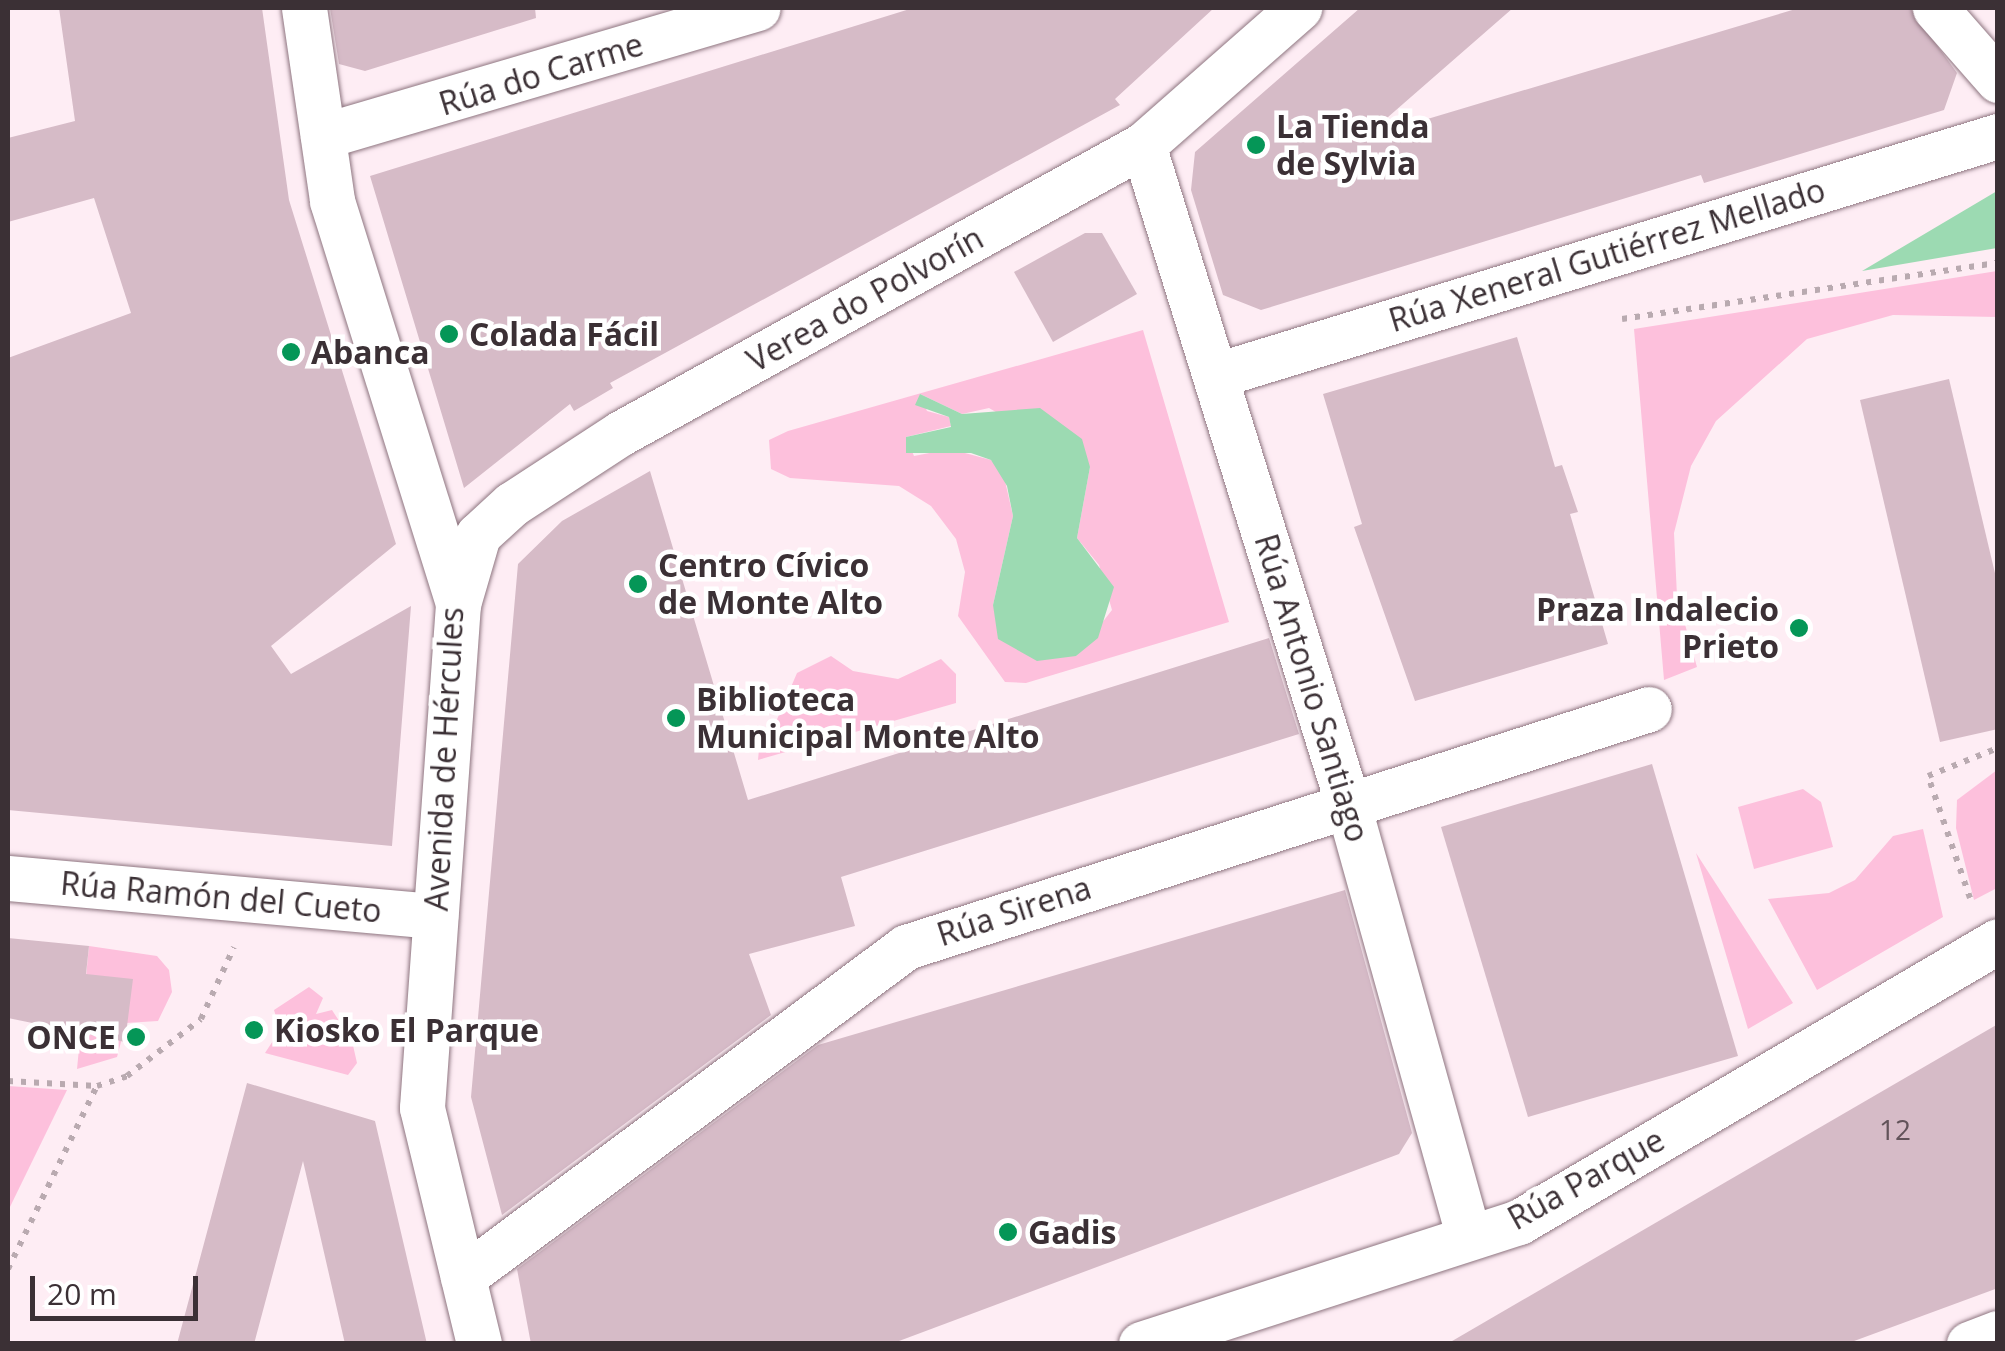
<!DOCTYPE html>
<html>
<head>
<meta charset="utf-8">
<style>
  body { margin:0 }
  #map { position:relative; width:2005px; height:1351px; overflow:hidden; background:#feedf4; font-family:"Open Sans",sans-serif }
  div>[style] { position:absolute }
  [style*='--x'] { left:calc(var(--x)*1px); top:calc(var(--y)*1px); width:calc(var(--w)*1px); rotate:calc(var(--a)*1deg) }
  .green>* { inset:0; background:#fdc0dc }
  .water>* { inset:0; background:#9cdab2 }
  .building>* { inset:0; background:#d6bbc7 }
  .path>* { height:6px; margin-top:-3px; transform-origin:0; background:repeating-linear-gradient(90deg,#b9aab0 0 5px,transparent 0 13px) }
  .roads { filter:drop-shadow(0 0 2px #8e7580) drop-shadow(0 0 2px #8e7580) }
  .street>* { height:45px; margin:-22.5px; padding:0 22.5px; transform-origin:22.5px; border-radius:22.5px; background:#fff }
  .dots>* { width:28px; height:28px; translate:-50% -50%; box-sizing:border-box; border:5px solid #fff; border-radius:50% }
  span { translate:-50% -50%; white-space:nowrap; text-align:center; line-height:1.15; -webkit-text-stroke:9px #fff; paint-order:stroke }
  .number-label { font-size:28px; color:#62535a }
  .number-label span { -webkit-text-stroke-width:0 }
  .street-label { font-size:32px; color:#3b3035 }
  .poi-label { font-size:32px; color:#3b3035; font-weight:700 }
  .left { translate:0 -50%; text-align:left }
  .right { translate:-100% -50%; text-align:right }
  .frame { position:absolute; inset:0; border:10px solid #3b3035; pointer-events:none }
  .scale { position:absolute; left:30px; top:1276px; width:168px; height:45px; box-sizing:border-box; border:5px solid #3b3035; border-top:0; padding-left:12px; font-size:30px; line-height:35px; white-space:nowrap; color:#3b3035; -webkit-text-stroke:8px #fff; paint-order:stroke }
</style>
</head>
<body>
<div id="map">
  <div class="green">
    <div style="clip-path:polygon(1997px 271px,1997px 317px,1893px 315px,1807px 339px,1716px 421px,1691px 466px,1674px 533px,1677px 596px,1697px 667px,1664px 680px,1634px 329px)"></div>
    <div style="clip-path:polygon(evenodd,1143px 330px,1229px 622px,1026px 683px,1005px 682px,958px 616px,965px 572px,956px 539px,931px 506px,899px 486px,790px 478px,771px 469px,769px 440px,788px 431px,1143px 330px,920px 394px,962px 414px,989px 408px,1090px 467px,1077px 538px,1099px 565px,1112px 610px,1076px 656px,993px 605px,1013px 516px,1003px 472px,991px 460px,950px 449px,914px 456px,906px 437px,951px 426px,949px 417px,927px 411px,920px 394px)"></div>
    <div style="clip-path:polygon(831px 656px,853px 671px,898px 679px,941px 659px,956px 674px,956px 703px,758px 760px,760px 738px,775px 724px,797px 673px)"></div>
    <div style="clip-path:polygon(1997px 770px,1997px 888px,1974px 900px,1956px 828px,1957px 800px)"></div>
    <div style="clip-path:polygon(1803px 789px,1821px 802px,1833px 847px,1754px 869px,1738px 807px)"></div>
    <div style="clip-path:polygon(1923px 829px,1943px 917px,1817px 990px,1768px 899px,1829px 893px,1855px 880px,1893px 836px)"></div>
    <div style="clip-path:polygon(1696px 853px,1793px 1003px,1748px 1029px)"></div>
    <div style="clip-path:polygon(89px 946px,157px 956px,169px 970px,172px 992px,158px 1021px,126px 1023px,117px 1057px,77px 1069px)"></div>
    <div style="clip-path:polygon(309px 987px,323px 998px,316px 1014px,332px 1010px,352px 1041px,357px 1063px,348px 1075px,265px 1053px,280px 1030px,274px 1010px)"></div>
    <div style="clip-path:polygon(8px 1086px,67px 1090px,8px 1211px)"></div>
  </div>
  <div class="water">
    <div style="clip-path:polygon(1997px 191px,1997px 248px,1862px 271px)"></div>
    <div style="clip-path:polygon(920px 394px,962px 414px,1040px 408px,1082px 439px,1090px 467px,1077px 538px,1114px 587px,1098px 638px,1076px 656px,1037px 661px,998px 639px,993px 605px,1013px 516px,1007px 486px,991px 460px,971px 453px,906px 453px,906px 437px,951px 427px,949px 417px,915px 405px)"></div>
  </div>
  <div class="building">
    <div style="clip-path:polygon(59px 8px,262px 8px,289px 200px,396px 544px,271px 646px,291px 674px,411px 606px,392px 846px,8px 810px,8px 358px,131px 313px,94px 198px,8px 222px,8px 138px,75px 121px)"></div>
    <div style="clip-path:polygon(330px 8px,535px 8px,536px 18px,365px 71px,339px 64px)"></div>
    <div style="clip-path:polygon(913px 8px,1214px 8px,1115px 99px,1120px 105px,610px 383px,613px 388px,574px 411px,570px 404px,464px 488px,370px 176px)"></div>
    <div style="clip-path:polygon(1360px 8px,1513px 8px,1364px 138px,1799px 8px,1910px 8px,1957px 73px,1944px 110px,1754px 168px,1704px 183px,1701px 175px,1261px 310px,1223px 295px,1191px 190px,1195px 152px)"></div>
    <div style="clip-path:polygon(1085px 233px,1102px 233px,1137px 294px,1053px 342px,1014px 272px)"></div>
    <div style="clip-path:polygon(1517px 337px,1555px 467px,1562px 465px,1578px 512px,1570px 514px,1608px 644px,1415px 701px,1354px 527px,1362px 524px,1323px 394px)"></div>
    <div style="clip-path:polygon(1949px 379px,1998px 586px,1998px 729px,1940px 742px,1860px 400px)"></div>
    <div style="clip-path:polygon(650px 471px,748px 800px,1269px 638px,1299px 734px,841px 877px,855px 926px,749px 954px,771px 1015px,502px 1215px,471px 1097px,518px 564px,562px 521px)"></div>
    <div style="clip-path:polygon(1652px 764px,1738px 1056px,1528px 1117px,1441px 827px)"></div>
    <div style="clip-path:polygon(1345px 890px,1412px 1133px,1399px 1154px,891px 1344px,531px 1344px,517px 1269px,818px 1045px)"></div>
    <div style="clip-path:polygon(8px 938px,89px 946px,86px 974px,133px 979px,125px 1042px,8px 1018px)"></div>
    <div style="clip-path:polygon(1998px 1024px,1998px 1288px,1846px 1344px,1447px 1344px)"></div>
    <div style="clip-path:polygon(247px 1083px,375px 1121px,427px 1344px,345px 1344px,303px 1161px,254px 1344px,177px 1344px)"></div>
  </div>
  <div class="path">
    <div style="--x:1622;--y:319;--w:380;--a:-8.5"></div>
    <div style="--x:1970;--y:898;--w:129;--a:-109"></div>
    <div style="--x:1928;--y:776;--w:75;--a:-21.8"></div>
    <div style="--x:8;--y:1081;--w:89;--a:3.2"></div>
    <div style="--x:97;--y:1086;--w:32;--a:-18"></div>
    <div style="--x:127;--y:1076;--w:93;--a:-37.6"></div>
    <div style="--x:201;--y:1019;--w:79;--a:-65.4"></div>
    <div style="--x:8;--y:1269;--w:203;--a:-64.1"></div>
  </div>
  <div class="roads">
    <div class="street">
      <div style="--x:304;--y:8;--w:195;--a:81.7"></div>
      <div style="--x:332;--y:201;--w:422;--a:72.6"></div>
      <div style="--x:458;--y:604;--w:505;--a:94.09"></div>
      <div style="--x:422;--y:1108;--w:243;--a:76.4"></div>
      <div style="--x:1935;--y:8;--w:96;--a:48.8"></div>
      <div style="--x:323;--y:136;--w:453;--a:-16.4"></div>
      <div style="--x:1143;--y:145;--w:687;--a:72.73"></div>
      <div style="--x:1347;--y:801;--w:451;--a:74.4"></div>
      <div style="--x:1217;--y:375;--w:817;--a:-17.02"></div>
      <div style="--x:458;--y:604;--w:72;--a:-73.8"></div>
      <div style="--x:478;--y:535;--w:46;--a:-42.4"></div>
      <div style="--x:512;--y:504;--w:130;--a:-33.1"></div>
      <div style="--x:621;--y:433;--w:596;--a:-28.89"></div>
      <div style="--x:1143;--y:145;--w:208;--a:-41.3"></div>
      <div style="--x:8;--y:878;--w:429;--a:5.1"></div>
      <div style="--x:463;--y:1277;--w:552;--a:-36.68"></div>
      <div style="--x:906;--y:947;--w:780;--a:-17.76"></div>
      <div style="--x:1141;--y:1344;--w:397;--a:-17.9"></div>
      <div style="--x:1519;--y:1222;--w:555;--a:-30.4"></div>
      <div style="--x:1969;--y:1344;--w:31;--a:-21"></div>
    </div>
  </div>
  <div class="dots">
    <div style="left:1256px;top:145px;background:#059657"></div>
    <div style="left:449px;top:334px;background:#059657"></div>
    <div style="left:291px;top:352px;background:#059657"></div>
    <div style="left:638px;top:584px;background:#059657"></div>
    <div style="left:1799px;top:628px;background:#059657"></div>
    <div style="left:676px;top:718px;background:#059657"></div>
    <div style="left:254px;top:1030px;background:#059657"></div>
    <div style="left:136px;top:1037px;background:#059657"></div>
    <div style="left:1008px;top:1232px;background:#059657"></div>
  </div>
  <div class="number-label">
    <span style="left:1895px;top:1129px">12</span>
  </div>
  <div class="street-label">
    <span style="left:541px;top:74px;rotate:-17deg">Rúa do Carme</span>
    <span style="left:1607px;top:255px;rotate:-17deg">Rúa Xeneral Gutiérrez Mellado</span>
    <span style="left:865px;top:299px;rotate:-29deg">Verea do Polvorín</span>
    <span style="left:1312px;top:688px;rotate:73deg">Rúa Antonio Santiago</span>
    <span style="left:444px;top:759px;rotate:-87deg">Avenida de Hércules</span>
    <span style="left:221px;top:897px;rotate:5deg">Rúa Ramón del Cueto</span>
    <span style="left:1014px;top:911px;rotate:-18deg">Rúa Sirena</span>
    <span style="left:1586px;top:1179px;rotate:-29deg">Rúa Parque</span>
  </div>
  <div class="poi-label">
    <span class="left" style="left:1276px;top:145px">La Tienda<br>de Sylvia</span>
    <span class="left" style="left:469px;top:334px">Colada Fácil</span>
    <span class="left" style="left:311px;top:352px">Abanca</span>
    <span class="left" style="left:658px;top:584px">Centro Cívico<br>de Monte Alto</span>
    <span class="right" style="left:1779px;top:628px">Praza Indalecio<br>Prieto</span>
    <span class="left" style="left:696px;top:718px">Biblioteca<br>Municipal Monte Alto</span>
    <span class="left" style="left:274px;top:1030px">Kiosko El Parque</span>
    <span class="right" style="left:116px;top:1037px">ONCE</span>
    <span class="left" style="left:1028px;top:1232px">Gadis</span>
  </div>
  <div class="frame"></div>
  <div class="scale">20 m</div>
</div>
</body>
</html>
